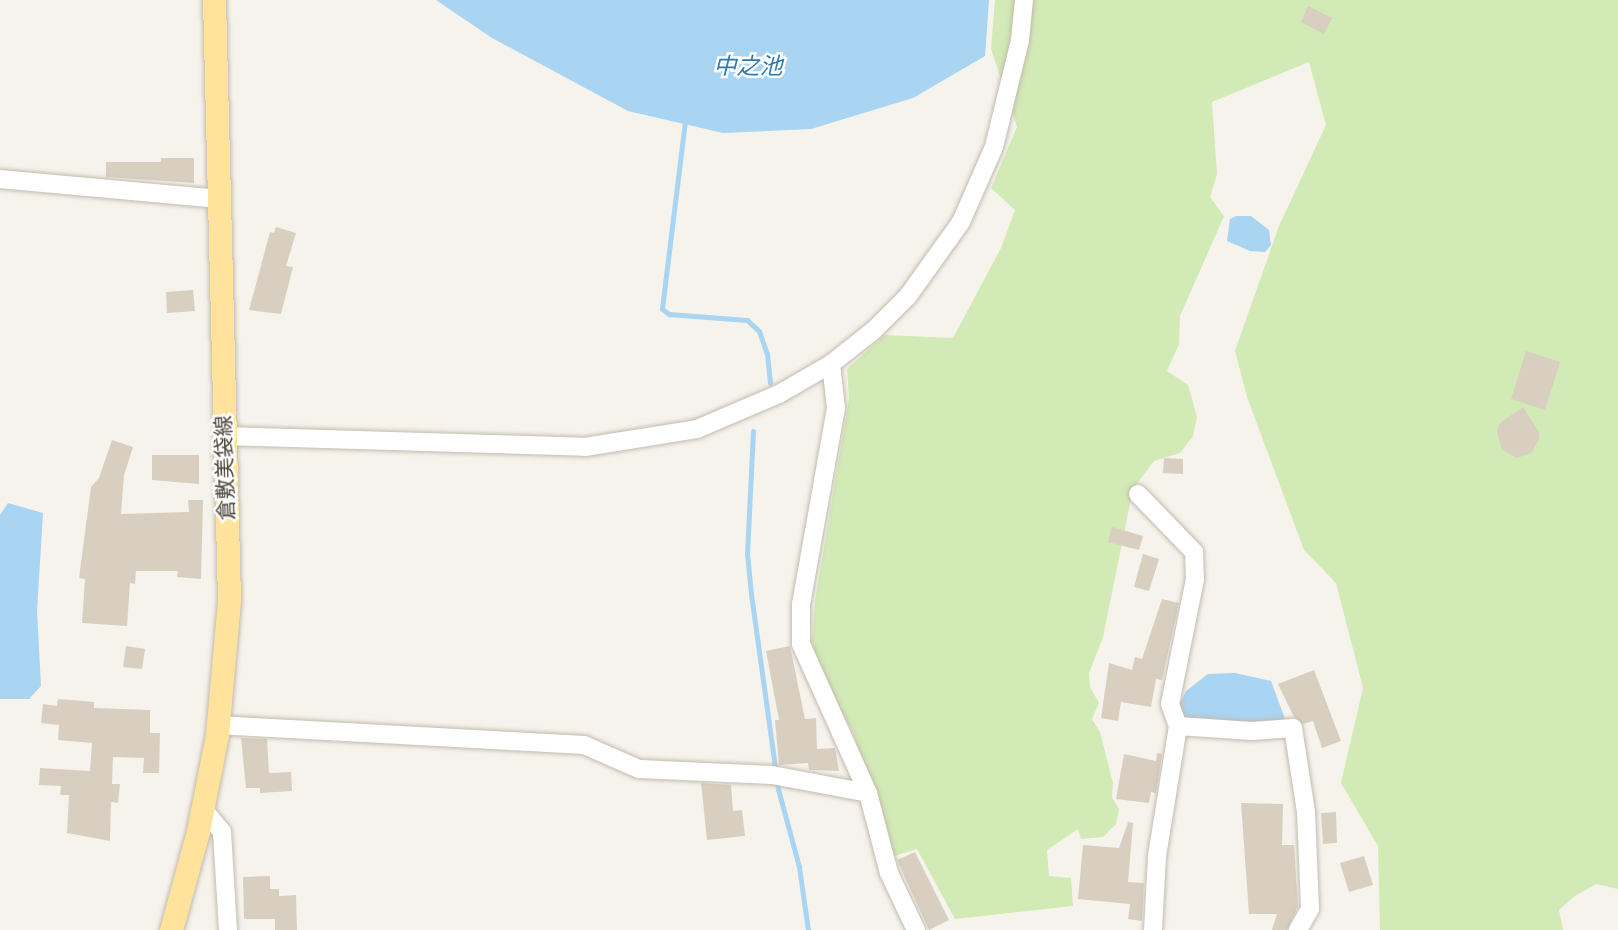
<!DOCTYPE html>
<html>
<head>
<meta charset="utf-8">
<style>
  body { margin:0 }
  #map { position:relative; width:1618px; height:930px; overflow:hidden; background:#f6f3ec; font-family:"Fira Sans","Noto Sans JP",sans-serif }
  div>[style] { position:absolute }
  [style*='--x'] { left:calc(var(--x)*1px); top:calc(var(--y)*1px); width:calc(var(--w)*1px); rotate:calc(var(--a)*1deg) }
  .green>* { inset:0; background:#d2eab5 }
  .water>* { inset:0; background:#a9d4f2 }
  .stream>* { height:5px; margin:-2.5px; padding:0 2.5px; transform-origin:2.5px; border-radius:2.5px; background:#a9d4f2 }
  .building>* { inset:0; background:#d8cfc1 }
  .roads { filter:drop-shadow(0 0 2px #c2bbae) drop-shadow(0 0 2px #c2bbae) }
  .minor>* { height:18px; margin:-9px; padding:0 9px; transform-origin:9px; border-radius:9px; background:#fff }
  .major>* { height:23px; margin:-11.5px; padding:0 11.5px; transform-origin:11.5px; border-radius:11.5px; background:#ffe39c }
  span { translate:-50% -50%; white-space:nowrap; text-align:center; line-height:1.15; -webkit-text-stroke:5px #fff; paint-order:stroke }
  .street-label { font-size:21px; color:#4b4439 }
  .water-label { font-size:23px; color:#2e7ab2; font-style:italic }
</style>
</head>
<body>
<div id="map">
  <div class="green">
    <div style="clip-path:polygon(995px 0,1618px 0,1618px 889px,1596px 884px,1575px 896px,1559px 910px,1563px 930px,1380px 930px,1378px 846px,1341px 783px,1363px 688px,1336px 583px,1304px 550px,1247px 397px,1235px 351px,1279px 226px,1326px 125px,1309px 62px,1212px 102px,1217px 174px,1210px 197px,1224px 216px,1180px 316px,1179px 344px,1167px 371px,1188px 385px,1197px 417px,1193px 436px,1180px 453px,1154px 461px,1133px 489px,1103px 637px,1089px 673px,1090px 687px,1099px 703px,1092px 719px,1100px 732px,1113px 783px,1112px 797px,1119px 809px,1116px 824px,1103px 837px,1081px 839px,1078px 829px,1047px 850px,1049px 876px,1071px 878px,1073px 906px,955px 919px,917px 849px,891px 857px,853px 732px,823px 680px,812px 642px,815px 601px,849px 399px,847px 369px,885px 335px,953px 338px,1001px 248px,1015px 210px,991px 188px,1017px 127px,991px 49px)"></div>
  </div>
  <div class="water">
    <div style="clip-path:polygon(436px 0,989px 0,985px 56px,913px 98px,811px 129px,723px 133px,628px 111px,492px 38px)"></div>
    <div style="clip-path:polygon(1236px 216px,1251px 216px,1269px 230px,1271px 245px,1265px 252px,1250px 251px,1227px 241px,1230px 219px)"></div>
    <div style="clip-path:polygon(8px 503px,43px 513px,37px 611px,41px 686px,29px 699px,0 699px,0 515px)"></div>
    <div style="clip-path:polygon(1235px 673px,1271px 681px,1285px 719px,1281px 726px,1181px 719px,1178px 708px,1186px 691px,1208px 674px)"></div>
  </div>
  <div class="stream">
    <div style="--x:685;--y:121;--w:189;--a:97"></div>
    <div style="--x:662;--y:309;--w:9;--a:36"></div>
    <div style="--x:669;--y:314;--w:78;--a:4.4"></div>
    <div style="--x:747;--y:320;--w:16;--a:43"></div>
    <div style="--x:759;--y:331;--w:24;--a:71"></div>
    <div style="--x:767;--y:354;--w:29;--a:84"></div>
    <div style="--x:753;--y:431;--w:122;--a:92.8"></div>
    <div style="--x:747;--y:553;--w:41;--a:84.4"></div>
    <div style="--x:751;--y:594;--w:197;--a:82.1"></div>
    <div style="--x:778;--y:789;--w:81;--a:74.9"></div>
    <div style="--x:799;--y:867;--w:64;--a:81.9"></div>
  </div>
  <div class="building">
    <div style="clip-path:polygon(1308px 6px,1332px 18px,1324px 34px,1301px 22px)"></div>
    <div style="clip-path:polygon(161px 158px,194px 158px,194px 183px,106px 177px,106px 162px,161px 162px)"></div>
    <div style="clip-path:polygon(276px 227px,296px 233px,286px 266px,293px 267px,281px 314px,249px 310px,270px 232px,274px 233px)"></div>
    <div style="clip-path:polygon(193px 290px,195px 311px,167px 313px,166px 292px)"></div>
    <div style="clip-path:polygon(1526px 351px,1560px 362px,1545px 410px,1511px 399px)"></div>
    <div style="clip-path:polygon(1523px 407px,1539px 432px,1539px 440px,1531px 453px,1517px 458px,1502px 450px,1497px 431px,1500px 423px)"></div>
    <div style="clip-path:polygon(112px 440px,133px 447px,124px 475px,121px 514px,189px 512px,188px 500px,203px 500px,201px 579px,177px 577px,178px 571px,136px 571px,135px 584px,130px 583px,127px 626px,82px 623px,85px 579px,79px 578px,91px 487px,99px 478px)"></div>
    <div style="clip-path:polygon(152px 455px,199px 455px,199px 484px,152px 480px)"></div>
    <div style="clip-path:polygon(1164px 458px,1183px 459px,1183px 474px,1163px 473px)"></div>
    <div style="clip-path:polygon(1112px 527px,1143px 536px,1139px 550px,1108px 542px)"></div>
    <div style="clip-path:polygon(1143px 554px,1159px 559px,1149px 591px,1134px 587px)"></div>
    <div style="clip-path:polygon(1162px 599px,1179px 603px,1162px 680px,1156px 679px,1151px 707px,1121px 702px,1118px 721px,1101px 718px,1109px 663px,1132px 670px,1135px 657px,1142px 659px)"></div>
    <div style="clip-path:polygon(126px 646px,145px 649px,142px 669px,123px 667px)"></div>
    <div style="clip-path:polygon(790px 646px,805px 719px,816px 718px,817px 749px,835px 748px,839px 771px,809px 770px,808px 763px,779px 765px,775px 720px,779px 720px,766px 651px)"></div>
    <div style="clip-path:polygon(1314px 670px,1341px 741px,1322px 748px,1313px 721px,1303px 724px,1294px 717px,1278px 684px)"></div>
    <div style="clip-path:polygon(58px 699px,94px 702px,94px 708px,150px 710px,150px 733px,160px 733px,159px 773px,143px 773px,144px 758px,113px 757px,112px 784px,120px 784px,118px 803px,111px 802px,110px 841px,67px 833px,69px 795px,60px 795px,61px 786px,39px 785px,40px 768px,90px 771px,92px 743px,58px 740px,59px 725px,41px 723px,43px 704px,57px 706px)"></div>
    <div style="clip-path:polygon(241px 738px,267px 739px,269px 773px,291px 772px,292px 791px,260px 793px,260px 788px,246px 788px)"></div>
    <div style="clip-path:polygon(1157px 753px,1162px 754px,1156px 793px,1151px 792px,1149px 803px,1116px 799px,1124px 754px,1156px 761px)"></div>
    <div style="clip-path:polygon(701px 783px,731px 785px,733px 811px,742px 810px,745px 836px,707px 840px)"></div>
    <div style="clip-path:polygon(1241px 803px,1283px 804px,1282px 845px,1294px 845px,1298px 906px,1287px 930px,1272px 930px,1277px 914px,1249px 914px)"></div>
    <div style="clip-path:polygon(1336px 812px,1337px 843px,1323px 844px,1321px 813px)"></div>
    <div style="clip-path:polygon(1128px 822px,1133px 823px,1128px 882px,1144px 883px,1142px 921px,1128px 919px,1130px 904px,1078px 899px,1083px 845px,1119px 848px)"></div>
    <div style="clip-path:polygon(915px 852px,949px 920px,929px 930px,897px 860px)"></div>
    <div style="clip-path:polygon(1364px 856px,1373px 885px,1349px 892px,1340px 863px)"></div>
    <div style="clip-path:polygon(270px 876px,270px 889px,279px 889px,279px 896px,296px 895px,297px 930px,275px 930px,275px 919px,244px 919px,243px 877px)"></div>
  </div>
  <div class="roads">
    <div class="minor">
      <div style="--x:0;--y:179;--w:220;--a:5.2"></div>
      <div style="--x:831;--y:364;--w:44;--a:83.5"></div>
      <div style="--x:836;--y:408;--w:199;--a:100.1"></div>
      <div style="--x:801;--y:604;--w:40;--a:90"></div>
      <div style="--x:801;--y:644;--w:163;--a:65.8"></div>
      <div style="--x:868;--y:793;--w:83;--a:75.3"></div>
      <div style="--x:889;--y:873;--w:63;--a:64.7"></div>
      <div style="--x:223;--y:436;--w:362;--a:1.7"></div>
      <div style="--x:585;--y:447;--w:113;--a:-9.1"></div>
      <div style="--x:697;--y:429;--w:89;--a:-23.1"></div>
      <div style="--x:779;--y:394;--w:60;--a:-30"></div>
      <div style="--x:831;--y:364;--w:55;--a:-38.3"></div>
      <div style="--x:874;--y:330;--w:48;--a:-45"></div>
      <div style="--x:908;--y:296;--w:91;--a:-54.4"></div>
      <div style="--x:961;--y:222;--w:82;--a:-66.3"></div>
      <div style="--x:994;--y:147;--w:110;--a:-76.3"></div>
      <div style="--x:1020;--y:40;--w:40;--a:-84.3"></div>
      <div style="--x:1138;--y:494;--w:81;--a:46"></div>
      <div style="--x:1194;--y:552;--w:27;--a:88"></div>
      <div style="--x:1195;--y:579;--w:127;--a:101.3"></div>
      <div style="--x:1170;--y:704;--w:23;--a:70"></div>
      <div style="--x:216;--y:725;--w:369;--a:3.1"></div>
      <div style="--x:584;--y:745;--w:60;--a:23.6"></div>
      <div style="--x:639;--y:769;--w:133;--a:2.6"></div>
      <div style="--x:772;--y:775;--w:98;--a:10.6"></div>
      <div style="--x:203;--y:809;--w:30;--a:50"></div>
      <div style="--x:222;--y:832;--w:98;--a:86.5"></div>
      <div style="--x:1153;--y:930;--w:74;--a:-86.9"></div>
      <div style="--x:1157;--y:856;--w:132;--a:-80.8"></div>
      <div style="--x:1178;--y:726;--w:74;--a:3.9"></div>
      <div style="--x:1252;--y:731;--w:41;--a:-4.2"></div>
      <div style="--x:1293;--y:728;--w:85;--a:81.2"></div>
      <div style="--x:1306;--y:812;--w:97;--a:87.6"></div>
      <div style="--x:1310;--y:909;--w:24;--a:120"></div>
    </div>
    <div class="major">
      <div style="--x:171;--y:930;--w:103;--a:-74.7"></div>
      <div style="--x:198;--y:831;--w:98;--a:-78.8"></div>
      <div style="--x:217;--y:735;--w:136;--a:-84.9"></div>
      <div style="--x:229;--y:600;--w:600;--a:-91.43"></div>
    </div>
  </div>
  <div class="street-label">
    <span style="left:225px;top:468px;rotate:-92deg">倉敷美袋線</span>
  </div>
  <div class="water-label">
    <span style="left:748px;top:66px">中之池</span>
  </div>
</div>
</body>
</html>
